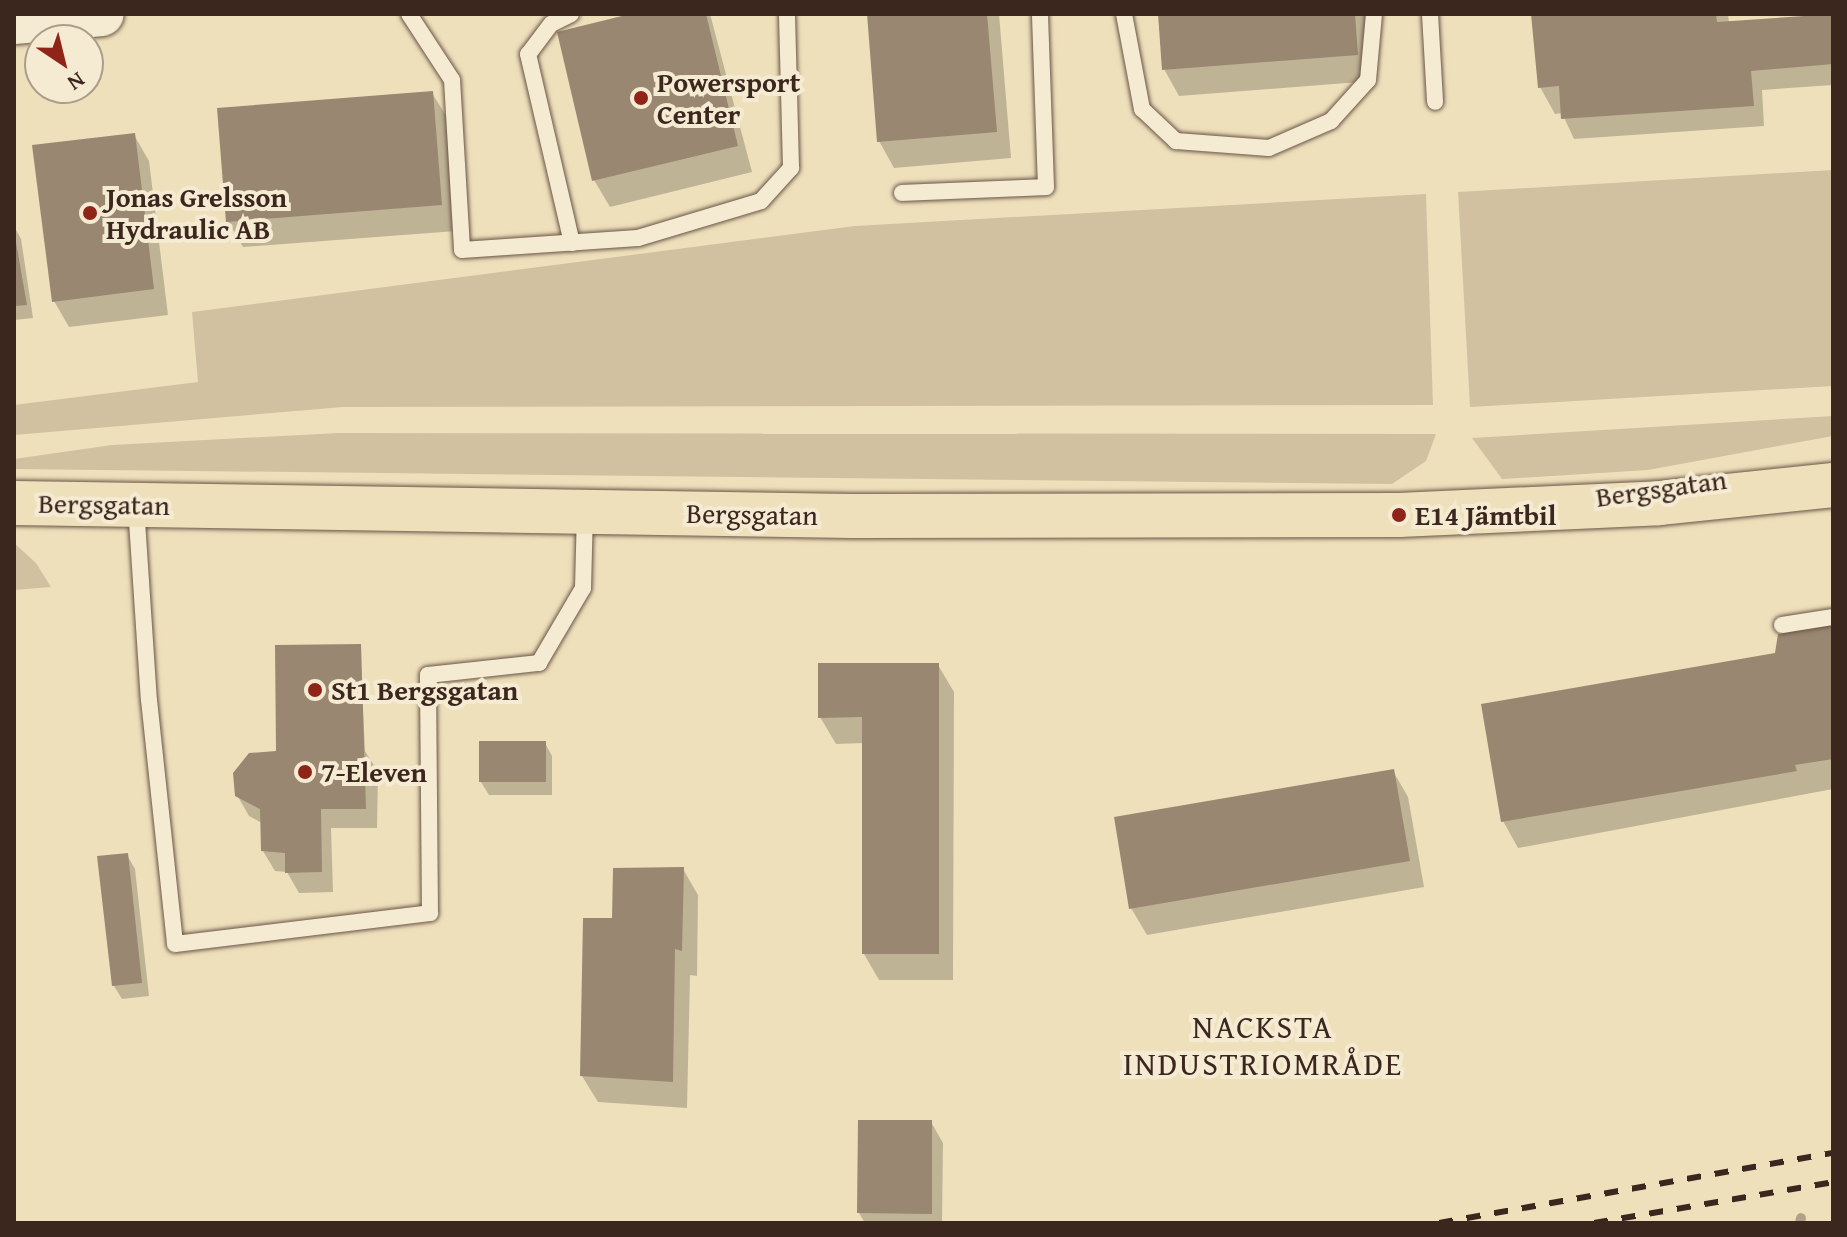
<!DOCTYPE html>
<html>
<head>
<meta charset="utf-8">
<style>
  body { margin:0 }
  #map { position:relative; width:1847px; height:1237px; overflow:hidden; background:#efe0bc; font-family:"Gentium Book Plus",serif }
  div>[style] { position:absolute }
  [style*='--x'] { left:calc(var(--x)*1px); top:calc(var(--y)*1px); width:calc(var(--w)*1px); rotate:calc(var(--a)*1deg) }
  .green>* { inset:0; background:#d1c1a1 }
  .shadow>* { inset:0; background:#0003 }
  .stream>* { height:10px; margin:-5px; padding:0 5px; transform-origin:5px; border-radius:5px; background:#b2a187 }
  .building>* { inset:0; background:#998771 }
  .roads { filter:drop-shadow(0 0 2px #695546) drop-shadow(0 0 2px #695546) }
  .lane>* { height:16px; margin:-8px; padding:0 8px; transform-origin:8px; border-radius:8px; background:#f5ebd3 }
  .secondary>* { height:44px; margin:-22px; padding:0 22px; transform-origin:22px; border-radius:22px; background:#f5ebd3 }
  .highway>* { height:44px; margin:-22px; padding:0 22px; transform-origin:22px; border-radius:22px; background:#efe0bc }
  .rail>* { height:6px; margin-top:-3px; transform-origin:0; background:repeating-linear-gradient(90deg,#3c271f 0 14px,transparent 0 28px) }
  .dots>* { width:22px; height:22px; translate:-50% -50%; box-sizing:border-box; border:4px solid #f5ebd3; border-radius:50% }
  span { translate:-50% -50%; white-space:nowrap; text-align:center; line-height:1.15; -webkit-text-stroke:8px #f5ebd3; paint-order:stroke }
  .poi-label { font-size:28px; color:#3c271f; font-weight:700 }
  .left { translate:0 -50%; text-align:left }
  .street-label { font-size:28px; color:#3c271f }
  .quarter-label { font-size:32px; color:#3c271f; letter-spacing:2px }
  .frame { position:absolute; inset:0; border:16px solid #3c271f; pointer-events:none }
  .north { position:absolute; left:24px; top:24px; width:80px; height:80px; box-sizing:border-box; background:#f5ebd3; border:2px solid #ab9d8b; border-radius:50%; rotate:145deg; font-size:22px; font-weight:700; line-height:32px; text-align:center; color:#3c271f }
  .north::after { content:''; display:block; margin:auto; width:28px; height:36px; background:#8f2418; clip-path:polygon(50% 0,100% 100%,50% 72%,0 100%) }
</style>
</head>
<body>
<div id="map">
  <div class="green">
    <div style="clip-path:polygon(1833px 170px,1833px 386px,1470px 407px,1458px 192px)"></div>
    <div style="clip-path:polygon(1426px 194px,1433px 405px,343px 407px,14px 435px,14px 405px,198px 382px,192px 312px,855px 226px)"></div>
    <div style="clip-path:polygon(1833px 416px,1833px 436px,1648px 470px,1502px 479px,1472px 438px)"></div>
    <div style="clip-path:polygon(338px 433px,1436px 434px,1426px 461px,1392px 484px,14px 469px,14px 459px,112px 445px)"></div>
    <div style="clip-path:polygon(14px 543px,36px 563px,51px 587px,14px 590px)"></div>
  </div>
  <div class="shadow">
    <div style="clip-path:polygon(639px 14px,710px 14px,752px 172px,610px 207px,594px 180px)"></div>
    <div style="clip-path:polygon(869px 14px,999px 14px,1011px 158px,894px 168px,879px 141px)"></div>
    <div style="clip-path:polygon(1160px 14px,1367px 14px,1372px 81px,1179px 96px,1164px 69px)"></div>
    <div style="clip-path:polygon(1533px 14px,1728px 14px,1729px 23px,1833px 15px,1833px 85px,1762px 90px,1764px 126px,1574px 139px,1562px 113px,1555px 114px,1540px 87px)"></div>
    <div style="clip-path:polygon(432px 93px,448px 119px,456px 231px,243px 247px,228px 221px)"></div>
    <div style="clip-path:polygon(134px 135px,149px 161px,168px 315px,69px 327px,54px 301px)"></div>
    <div style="clip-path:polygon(14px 226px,21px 239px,33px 318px,14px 320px)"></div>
    <div style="clip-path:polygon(1833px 627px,1833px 789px,1518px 848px,1503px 821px,1776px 655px)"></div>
    <div style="clip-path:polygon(360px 646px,365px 751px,378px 772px,377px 828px,331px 828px,333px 892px,299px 893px,287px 872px,275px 871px,263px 851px,262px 823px,249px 816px,237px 795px,280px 754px)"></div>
    <div style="clip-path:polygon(938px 665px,954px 692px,953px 980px,879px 980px,864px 954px,864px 743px,836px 744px,820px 717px)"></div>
    <div style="clip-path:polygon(545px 743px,552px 756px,552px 795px,489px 795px,481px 782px)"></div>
    <div style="clip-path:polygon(1393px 771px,1408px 797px,1424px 887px,1147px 935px,1131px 908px)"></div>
    <div style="clip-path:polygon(127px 855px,135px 869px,149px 996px,122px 999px,114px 986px)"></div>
    <div style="clip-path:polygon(683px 869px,698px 895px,697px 976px,690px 975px,687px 1108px,598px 1102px,582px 1076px,614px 920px)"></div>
    <div style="clip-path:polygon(931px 1122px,943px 1143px,942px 1223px,865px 1223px,859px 1213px)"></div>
  </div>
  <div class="stream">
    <div style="--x:1800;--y:1223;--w:5;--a:-79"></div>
  </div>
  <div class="building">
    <div style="clip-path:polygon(630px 14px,706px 14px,738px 146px,592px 181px,557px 32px)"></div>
    <div style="clip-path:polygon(867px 14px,987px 14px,997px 132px,877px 142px)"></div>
    <div style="clip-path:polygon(1158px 14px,1355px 14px,1358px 55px,1162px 70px)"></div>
    <div style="clip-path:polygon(1531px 14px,1716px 14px,1717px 22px,1833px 14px,1833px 64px,1751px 71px,1754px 106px,1561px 119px,1559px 86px,1538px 88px)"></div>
    <div style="clip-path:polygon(433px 91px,442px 205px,226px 222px,217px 108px)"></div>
    <div style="clip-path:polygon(135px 133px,154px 289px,52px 302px,32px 145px)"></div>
    <div style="clip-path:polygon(14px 231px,27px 305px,14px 306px)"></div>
    <div style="clip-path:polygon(1833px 624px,1833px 759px,1795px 765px,1797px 771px,1501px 822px,1481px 704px,1775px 653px,1778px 634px)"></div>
    <div style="clip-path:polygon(361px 644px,366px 809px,321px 809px,322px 872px,285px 873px,285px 853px,261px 851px,260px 809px,235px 796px,233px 773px,249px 753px,276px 751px,275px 645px)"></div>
    <div style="clip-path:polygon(818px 663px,939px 663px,939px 954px,862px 954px,862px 717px,818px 718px)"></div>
    <div style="clip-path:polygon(479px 741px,546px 741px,546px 782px,479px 782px)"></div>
    <div style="clip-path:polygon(1394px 769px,1410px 861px,1129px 909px,1114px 817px)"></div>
    <div style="clip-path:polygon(128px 853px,142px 983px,112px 986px,97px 856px)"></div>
    <div style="clip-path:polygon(684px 867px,682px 951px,675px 949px,673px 1082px,580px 1076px,583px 918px,612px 918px,613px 868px)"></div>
    <div style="clip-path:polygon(858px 1120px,932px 1120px,932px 1214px,857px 1213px)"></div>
  </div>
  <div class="roads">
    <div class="lane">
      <div style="--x:409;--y:14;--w:79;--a:56.9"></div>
      <div style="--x:452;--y:80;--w:170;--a:86.6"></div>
      <div style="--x:462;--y:250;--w:176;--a:-3.9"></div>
      <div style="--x:638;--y:238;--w:128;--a:-16.7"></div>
      <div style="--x:761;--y:201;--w:45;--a:-47.7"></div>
      <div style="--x:791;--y:168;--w:154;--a:-91.5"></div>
      <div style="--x:571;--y:14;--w:22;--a:153"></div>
      <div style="--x:551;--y:24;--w:38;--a:127"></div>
      <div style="--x:528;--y:54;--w:194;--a:76.9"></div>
      <div style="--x:1124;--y:14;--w:97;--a:79.3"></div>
      <div style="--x:1142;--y:109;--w:47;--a:43.3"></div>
      <div style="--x:1176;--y:141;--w:93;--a:4.3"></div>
      <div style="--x:1269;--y:148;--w:68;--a:-23.5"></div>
      <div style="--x:1331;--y:121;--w:55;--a:-47.9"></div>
      <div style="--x:1368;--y:80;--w:66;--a:-84.8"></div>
      <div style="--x:1430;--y:14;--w:88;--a:86.7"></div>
      <div style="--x:902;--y:193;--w:144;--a:-2.4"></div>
      <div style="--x:1046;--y:187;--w:173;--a:-92"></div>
      <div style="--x:136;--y:506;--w:194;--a:86.2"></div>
      <div style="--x:149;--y:700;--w:245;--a:83.9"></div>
      <div style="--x:175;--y:944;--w:257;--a:-6.9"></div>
      <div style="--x:430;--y:913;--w:238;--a:-90.5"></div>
      <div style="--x:428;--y:675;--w:112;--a:-6.2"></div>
      <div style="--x:539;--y:663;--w:87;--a:-59.6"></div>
      <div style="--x:583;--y:588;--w:75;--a:-88.5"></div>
      <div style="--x:1782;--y:625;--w:52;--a:-8.9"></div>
    </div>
    <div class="secondary">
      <div style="--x:14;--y:22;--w:88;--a:-5.2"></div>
    </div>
    <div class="highway">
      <div style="--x:14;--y:503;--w:838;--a:0.89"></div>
      <div style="--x:852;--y:516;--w:547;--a:-0.1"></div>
      <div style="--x:1399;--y:515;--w:260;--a:-2.6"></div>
      <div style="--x:1659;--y:503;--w:175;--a:-5.9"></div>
    </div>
  </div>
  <div class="rail">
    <div style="--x:1439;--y:1223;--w:400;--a:-10.1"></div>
    <div style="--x:1594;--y:1223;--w:242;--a:-9.7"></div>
  </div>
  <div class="dots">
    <div style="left:641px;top:98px;background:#8f2418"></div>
    <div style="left:90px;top:213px;background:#8f2418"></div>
    <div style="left:1399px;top:515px;background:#8f2418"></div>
    <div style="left:315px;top:690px;background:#8f2418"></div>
    <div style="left:305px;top:772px;background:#8f2418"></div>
  </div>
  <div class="poi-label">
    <span class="left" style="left:657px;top:98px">Powersport<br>Center</span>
    <span class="left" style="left:106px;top:213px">Jonas Grelsson<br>Hydraulic AB</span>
    <span class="left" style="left:1415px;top:515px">E14 Jämtbil</span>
    <span class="left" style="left:331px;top:690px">St1 Bergsgatan</span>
    <span class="left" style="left:321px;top:772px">7-Eleven</span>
  </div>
  <div class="street-label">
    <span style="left:1661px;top:488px;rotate:-8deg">Bergsgatan</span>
    <span style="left:104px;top:504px;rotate:1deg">Bergsgatan</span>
    <span style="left:752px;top:514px;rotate:1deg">Bergsgatan</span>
  </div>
  <div class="quarter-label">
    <span style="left:1263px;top:1046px">NACKSTA<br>INDUSTRIOMRÅDE</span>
  </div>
  <div class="frame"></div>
  <div class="north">N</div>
</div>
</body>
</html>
